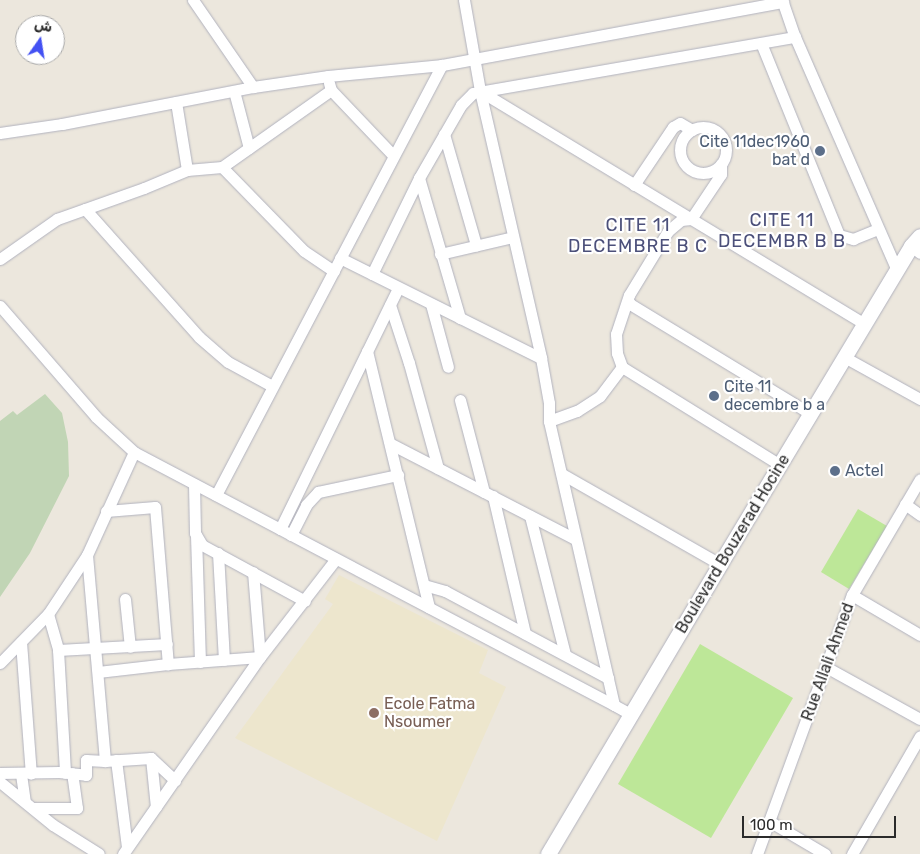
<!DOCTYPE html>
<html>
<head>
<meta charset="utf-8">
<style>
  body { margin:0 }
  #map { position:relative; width:920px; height:854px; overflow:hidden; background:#ece7dd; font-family:Rubik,Vazirmatn,sans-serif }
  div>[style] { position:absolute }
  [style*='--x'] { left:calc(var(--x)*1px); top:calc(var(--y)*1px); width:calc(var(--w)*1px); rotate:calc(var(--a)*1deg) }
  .education>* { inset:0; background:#ede6cd }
  .cemetery>* { inset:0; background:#c1d5b5 }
  .pitch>* { inset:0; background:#bde798 }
  .roads { filter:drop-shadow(0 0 1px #b1b2be) drop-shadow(0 0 1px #b1b2be) }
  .minor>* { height:11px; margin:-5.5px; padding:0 5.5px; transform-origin:5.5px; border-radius:5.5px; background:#fff }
  .minor>.ring { margin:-5.5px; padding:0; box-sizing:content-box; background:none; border:11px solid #fff; border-radius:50% }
  .tertiary>* { height:15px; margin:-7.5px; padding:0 7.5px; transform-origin:7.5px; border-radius:7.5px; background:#fff }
  .dots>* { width:14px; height:14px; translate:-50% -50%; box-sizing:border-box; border:2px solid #fff; border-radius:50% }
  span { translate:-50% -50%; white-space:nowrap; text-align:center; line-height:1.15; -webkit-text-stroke:4.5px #fff; paint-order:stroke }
  .service-label { font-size:16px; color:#4e5e75 }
  .right { translate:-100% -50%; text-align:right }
  .left { translate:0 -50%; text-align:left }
  .street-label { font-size:16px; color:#2b2b2b }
  .education-label { font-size:16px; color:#785e54 }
  .neighbourhood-label { font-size:18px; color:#4c507a; letter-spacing:1px }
  .north { position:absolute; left:15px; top:15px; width:50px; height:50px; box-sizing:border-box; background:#fff; border:1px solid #aaa; border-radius:50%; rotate:13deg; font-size:14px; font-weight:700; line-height:20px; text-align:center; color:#2b2b2b }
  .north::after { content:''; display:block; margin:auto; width:18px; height:22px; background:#4351f3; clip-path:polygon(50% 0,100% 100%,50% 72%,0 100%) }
  .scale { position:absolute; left:742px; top:816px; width:154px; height:22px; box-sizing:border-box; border:2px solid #2b2b2b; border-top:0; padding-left:6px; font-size:15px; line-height:18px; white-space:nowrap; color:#2b2b2b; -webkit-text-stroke:4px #fff; paint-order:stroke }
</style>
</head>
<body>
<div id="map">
  <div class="education">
    <div style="clip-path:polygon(339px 575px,488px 650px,479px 673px,506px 687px,437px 841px,235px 738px,333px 604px,325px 599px)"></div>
  </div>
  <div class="cemetery">
    <div style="clip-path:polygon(45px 394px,62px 413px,68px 442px,69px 476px,30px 553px,0 597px,0 421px,13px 411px,17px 415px)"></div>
  </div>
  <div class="pitch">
    <div style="clip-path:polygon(858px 509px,887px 526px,849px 589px,821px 572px)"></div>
    <div style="clip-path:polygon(700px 644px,793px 698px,711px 838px,618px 784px)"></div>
  </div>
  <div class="roads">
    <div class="minor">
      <div style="--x:193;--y:0;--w:106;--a:55.4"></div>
      <div style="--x:464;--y:0;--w:92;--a:80"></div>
      <div style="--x:480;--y:91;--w:274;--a:77.1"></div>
      <div style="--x:541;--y:358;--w:46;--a:79.9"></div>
      <div style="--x:549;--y:403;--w:18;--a:90"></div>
      <div style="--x:549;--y:421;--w:291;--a:77.1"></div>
      <div style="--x:614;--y:705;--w:21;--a:29"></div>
      <div style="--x:782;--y:0;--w:39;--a:71"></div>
      <div style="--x:795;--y:37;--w:255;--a:66.4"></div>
      <div style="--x:761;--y:43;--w:207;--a:67.9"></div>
      <div style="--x:839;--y:235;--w:15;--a:16"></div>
      <div style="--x:853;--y:239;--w:27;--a:-22"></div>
      <div style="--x:329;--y:83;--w:7;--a:74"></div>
      <div style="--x:331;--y:90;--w:90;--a:46.4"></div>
      <div style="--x:234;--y:91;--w:59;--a:75.3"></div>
      <div style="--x:480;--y:91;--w:450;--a:31.2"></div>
      <div style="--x:176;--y:102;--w:69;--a:80.8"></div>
      <div class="ring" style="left:680px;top:127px;width:35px;height:35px"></div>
      <div style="--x:0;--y:133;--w:63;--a:-8.3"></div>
      <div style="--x:62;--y:124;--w:195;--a:-11"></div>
      <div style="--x:253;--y:87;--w:76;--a:-8.3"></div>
      <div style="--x:328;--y:76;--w:115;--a:-5.5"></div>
      <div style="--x:442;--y:65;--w:347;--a:-10.5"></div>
      <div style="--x:444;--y:134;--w:116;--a:73.9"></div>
      <div style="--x:222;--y:167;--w:117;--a:45.7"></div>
      <div style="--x:304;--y:251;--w:36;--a:34"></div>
      <div style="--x:419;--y:178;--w:146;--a:73.7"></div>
      <div style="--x:634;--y:185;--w:70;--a:-56.1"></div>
      <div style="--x:673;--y:127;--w:8;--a:-30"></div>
      <div style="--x:680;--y:123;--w:14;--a:30"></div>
      <div style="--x:85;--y:209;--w:171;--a:48.3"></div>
      <div style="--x:199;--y:337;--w:38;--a:41"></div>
      <div style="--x:228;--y:362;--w:50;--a:28.6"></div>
      <div style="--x:911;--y:246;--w:11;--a:38"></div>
      <div style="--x:440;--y:254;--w:75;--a:-13.1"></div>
      <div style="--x:340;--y:258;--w:225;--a:26.5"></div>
      <div style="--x:0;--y:259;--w:70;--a:-35.1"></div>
      <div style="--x:57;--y:219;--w:92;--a:-19.6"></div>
      <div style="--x:144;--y:188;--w:47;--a:-22.7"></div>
      <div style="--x:187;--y:170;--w:35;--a:-5"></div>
      <div style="--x:222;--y:167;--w:133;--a:-35.2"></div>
      <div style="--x:372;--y:274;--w:107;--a:-63.9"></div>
      <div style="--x:419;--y:178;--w:84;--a:-60.1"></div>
      <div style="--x:461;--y:105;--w:17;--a:-45"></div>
      <div style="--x:473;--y:93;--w:327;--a:-9.9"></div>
      <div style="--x:628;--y:300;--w:4;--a:63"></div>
      <div style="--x:630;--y:304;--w:212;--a:31.3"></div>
      <div style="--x:431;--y:304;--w:65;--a:74.9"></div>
      <div style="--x:390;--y:305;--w:61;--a:71.9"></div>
      <div style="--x:409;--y:363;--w:109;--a:74.6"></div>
      <div style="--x:0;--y:306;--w:147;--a:49.1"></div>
      <div style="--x:96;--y:417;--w:52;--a:42.6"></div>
      <div style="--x:134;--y:452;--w:543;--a:27.79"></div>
      <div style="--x:367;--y:351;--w:264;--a:76.4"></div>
      <div style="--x:846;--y:358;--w:85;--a:29"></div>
      <div style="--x:622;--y:367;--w:186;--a:31.8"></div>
      <div style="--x:460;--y:400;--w:95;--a:75.4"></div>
      <div style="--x:549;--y:421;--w:30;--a:-20"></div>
      <div style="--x:577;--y:411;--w:27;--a:-33"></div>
      <div style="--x:600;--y:396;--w:36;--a:-53"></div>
      <div style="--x:622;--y:367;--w:15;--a:-110"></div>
      <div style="--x:617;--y:353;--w:19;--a:-93"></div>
      <div style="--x:616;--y:334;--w:41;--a:-71.6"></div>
      <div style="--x:629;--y:295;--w:75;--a:-58.6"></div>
      <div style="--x:668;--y:231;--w:17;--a:-40"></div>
      <div style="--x:681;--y:220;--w:10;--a:-6"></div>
      <div style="--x:691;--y:219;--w:54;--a:-56.3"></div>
      <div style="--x:721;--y:174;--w:10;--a:-90"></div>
      <div style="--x:391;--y:444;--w:207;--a:27.3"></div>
      <div style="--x:562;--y:474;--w:182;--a:29.7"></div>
      <div style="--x:194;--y:484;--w:49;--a:88.8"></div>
      <div style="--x:195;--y:533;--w:14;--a:60"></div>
      <div style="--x:202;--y:545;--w:117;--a:28.5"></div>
      <div style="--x:216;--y:495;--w:486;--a:-62.3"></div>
      <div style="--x:493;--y:496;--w:141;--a:76.9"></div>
      <div style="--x:905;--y:504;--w:19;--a:36"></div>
      <div style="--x:106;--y:511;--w:49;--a:-4.7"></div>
      <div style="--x:155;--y:507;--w:158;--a:85.3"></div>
      <div style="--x:168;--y:664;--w:92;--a:-4.4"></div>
      <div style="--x:260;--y:657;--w:85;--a:-94.7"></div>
      <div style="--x:530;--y:516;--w:142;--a:75.8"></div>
      <div style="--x:280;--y:529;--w:268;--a:-63.9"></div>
      <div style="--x:196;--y:535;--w:127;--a:88.2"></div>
      <div style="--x:291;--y:535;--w:34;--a:-63"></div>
      <div style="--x:306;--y:505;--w:18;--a:-47"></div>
      <div style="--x:318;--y:492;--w:82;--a:-12"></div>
      <div style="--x:218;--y:553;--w:107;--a:86.8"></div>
      <div style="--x:87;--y:555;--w:207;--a:85"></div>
      <div style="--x:105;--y:761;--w:46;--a:-3.7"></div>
      <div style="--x:151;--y:758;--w:33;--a:43"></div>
      <div style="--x:424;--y:585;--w:22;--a:16"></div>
      <div style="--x:445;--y:591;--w:185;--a:28.1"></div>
      <div style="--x:852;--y:595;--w:79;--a:30.5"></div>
      <div style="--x:125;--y:599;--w:48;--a:84.1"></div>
      <div style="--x:48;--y:614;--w:37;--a:74"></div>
      <div style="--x:58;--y:650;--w:109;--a:-3.2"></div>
      <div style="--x:21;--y:642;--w:132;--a:85.7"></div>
      <div style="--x:58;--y:650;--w:123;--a:86.7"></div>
      <div style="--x:0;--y:663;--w:69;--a:-45.6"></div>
      <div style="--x:48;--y:614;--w:71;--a:-56.5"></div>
      <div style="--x:87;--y:555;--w:113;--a:-65.5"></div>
      <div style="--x:826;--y:667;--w:107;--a:29"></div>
      <div style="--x:98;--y:672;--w:70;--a:-6.5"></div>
      <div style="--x:151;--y:758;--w:49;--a:84.2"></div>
      <div style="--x:116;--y:760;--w:88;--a:82.8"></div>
      <div style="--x:0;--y:773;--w:59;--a:-1"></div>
      <div style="--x:59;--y:772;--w:27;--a:6"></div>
      <div style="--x:86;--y:775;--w:15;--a:-90"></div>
      <div style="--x:86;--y:760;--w:19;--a:3"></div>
      <div style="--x:21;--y:774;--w:28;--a:82"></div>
      <div style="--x:0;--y:782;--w:68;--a:39.1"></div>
      <div style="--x:53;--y:825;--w:54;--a:32.2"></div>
      <div style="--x:33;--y:808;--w:44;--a:0"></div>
      <div style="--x:77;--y:808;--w:35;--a:-98"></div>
      <div style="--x:769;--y:821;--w:65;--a:30.5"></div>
      <div style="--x:123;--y:854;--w:240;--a:-55.2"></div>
      <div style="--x:260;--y:657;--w:123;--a:-52.3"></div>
      <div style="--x:757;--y:854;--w:276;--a:-69.9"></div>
      <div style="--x:852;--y:595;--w:134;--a:-59.6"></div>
      <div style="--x:852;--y:854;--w:136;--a:-60"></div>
    </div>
    <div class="tertiary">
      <div style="--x:548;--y:854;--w:337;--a:-59.3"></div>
      <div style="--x:720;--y:564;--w:371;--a:-59"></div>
      <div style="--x:911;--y:246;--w:13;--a:-48"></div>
    </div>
  </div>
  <div class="dots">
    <div style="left:820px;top:151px;background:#5c6f8a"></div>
    <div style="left:714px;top:396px;background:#5c6f8a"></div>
    <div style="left:835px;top:471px;background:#5c6f8a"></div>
    <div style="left:374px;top:713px;background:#8d6e63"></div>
  </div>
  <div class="service-label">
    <span class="right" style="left:810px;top:151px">Cite 11dec1960<br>bat d</span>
    <span class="left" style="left:724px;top:396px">Cite 11<br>decembre b a</span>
    <span class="left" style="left:845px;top:471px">Actel</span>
  </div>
  <div class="street-label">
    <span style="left:733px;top:544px;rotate:-59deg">Boulevard Bouzerad Hocine</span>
    <span style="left:828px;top:662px;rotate:-70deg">Rue Allali Ahmed</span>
  </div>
  <div class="education-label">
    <span class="left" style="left:384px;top:713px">Ecole Fatma<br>Nsoumer</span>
  </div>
  <div class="neighbourhood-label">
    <span style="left:782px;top:231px">CITE 11<br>DECEMBR B B</span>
    <span style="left:638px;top:236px">CITE 11<br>DECEMBRE B C</span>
  </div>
  <div class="north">ش</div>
  <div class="scale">100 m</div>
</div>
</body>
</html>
